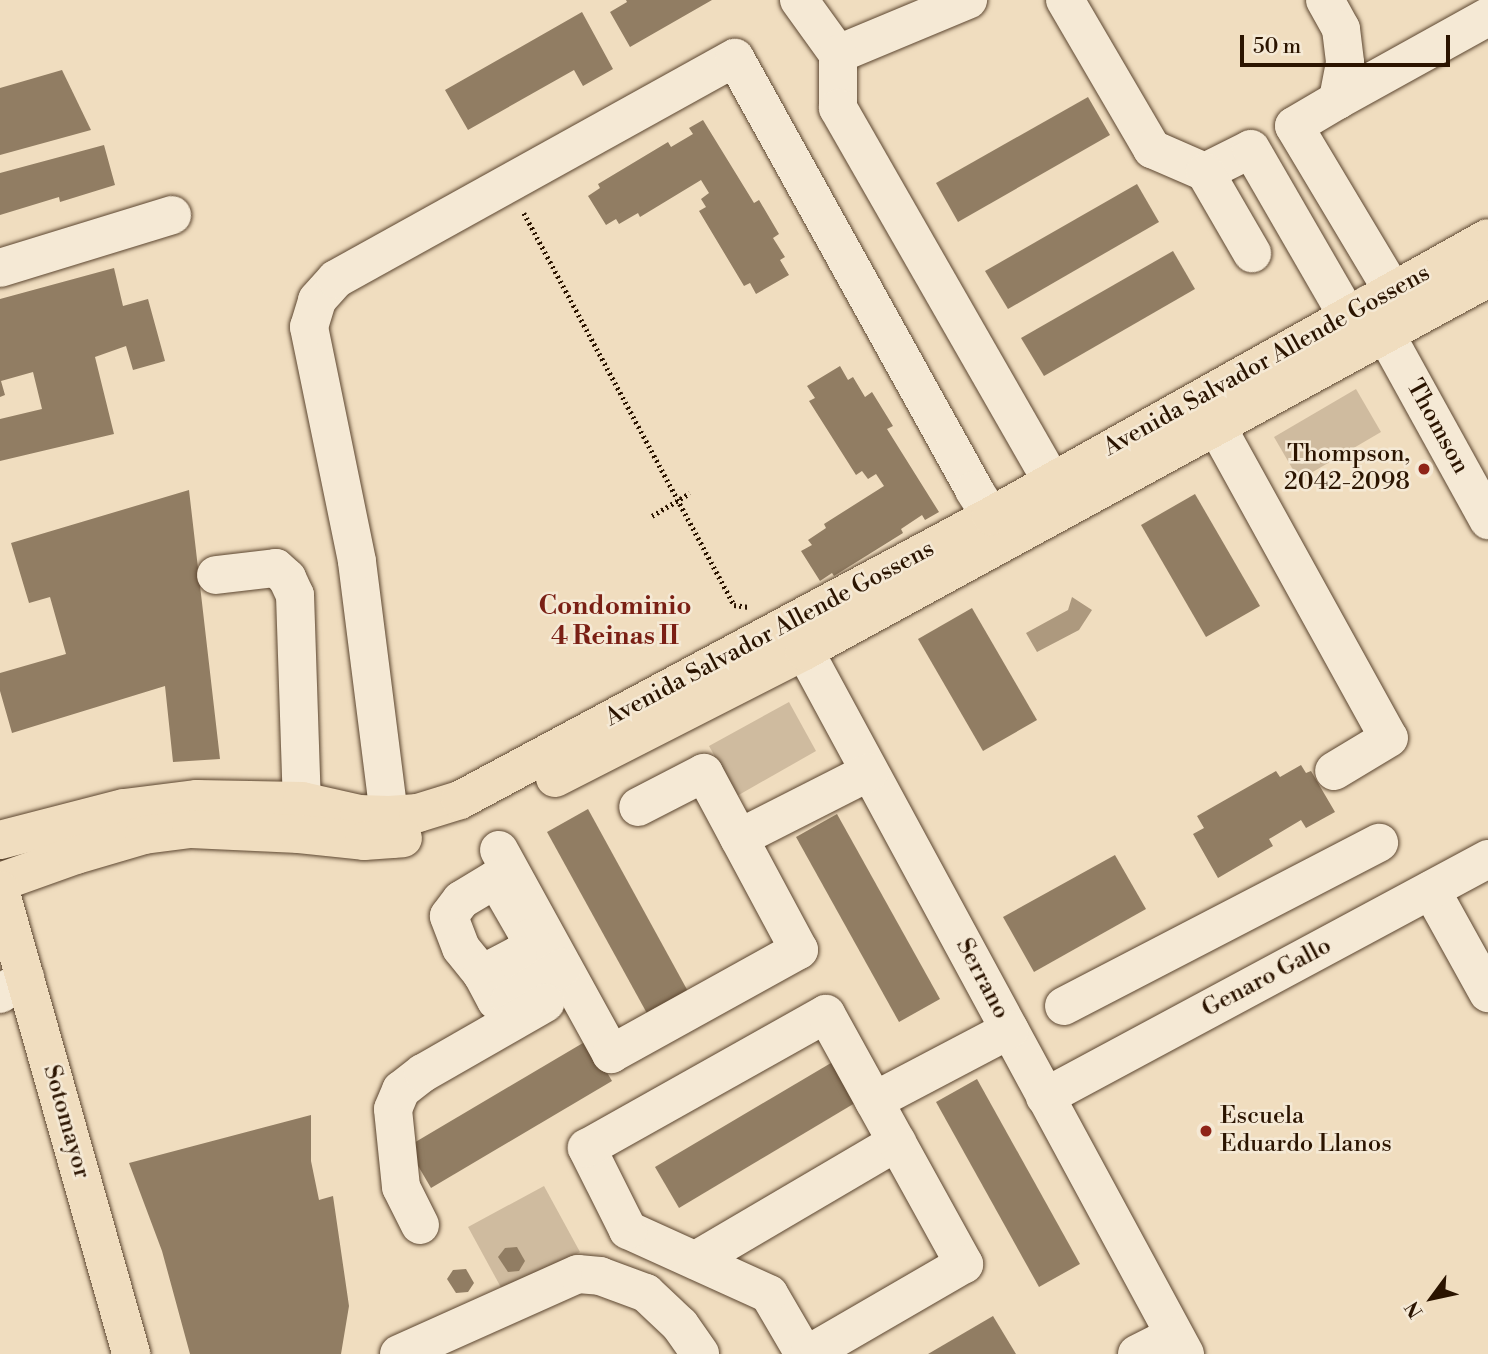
<!DOCTYPE html>
<html>
<head>
<meta charset="utf-8">
<style>
  body { margin:0 }
  #map { position:relative; width:1488px; height:1354px; overflow:hidden; background:#f0ddbf; font-family:"Libre Bodoni",serif }
  div>[style] { position:absolute }
  [style*='--x'] { left:calc(var(--x)*1px); top:calc(var(--y)*1px); width:calc(var(--w)*1px); rotate:calc(var(--a)*1deg) }
  .green>* { inset:0; background:#cfbb9f }
  .water>* { inset:0; background:#ad997e }
  .building>* { inset:0; background:#917d63 }
  .path>* { height:4.5px; margin-top:-2.25px; transform-origin:0; background:repeating-linear-gradient(90deg,#2b1400 0 2px,transparent 0 5.5px) }
  .roads { filter:drop-shadow(0 0 2px #5c4630) drop-shadow(0 0 2px #5c4630) }
  .minor>* { height:38px; margin:-19px; padding:0 19px; transform-origin:19px; border-radius:19px; background:#f5e9d5 }
  .major>* { height:38px; margin:-19px; padding:0 19px; transform-origin:19px; border-radius:19px; background:#f0ddbf }
  .dots>* { width:19px; height:19px; translate:-50% -50%; box-sizing:border-box; border:4px solid #f5e9d5; border-radius:50% }
  span { translate:-50% -50%; white-space:nowrap; text-align:center; line-height:1.15; -webkit-text-stroke:5px #f5e9d5; paint-order:stroke }
  .street-label { font-size:24px; color:#2b1400 }
  .poi-label { font-size:24px; color:#2b1400 }
  .right { translate:-100% -50%; text-align:right }
  .left { translate:0 -50%; text-align:left }
  .neighbourhood-label { font-size:26px; color:#7a1f14; font-weight:700 }
  .north { position:absolute; left:1397px; top:1263px; width:70px; height:70px; -webkit-text-stroke:5px #f5e9d5; paint-order:stroke; rotate:237deg; font-size:19px; font-weight:700; line-height:28px; text-align:center; color:#2b1400 }
  .north::after { content:''; display:block; margin:auto; width:24px; height:32px; background:#2b1400; clip-path:polygon(50% 0,100% 100%,50% 72%,0 100%) }
  .scale { position:absolute; left:1240px; top:35px; width:210px; height:32px; box-sizing:border-box; border:4px solid #2b1400; border-top:0; padding-left:9px; font-size:21px; line-height:24px; white-space:nowrap; color:#2b1400; -webkit-text-stroke:5px #f5e9d5; paint-order:stroke }
</style>
</head>
<body>
<div id="map">
  <div class="green">
    <div style="clip-path:polygon(1356px 389px,1381px 432px,1299px 480px,1274px 437px)"></div>
    <div style="clip-path:polygon(789px 702px,816px 751px,737px 796px,709px 746px)"></div>
    <div style="clip-path:polygon(544px 1186px,580px 1252px,504px 1293px,468px 1227px)"></div>
  </div>
  <div class="water">
    <div style="clip-path:polygon(1072px 597px,1092px 610px,1079px 630px,1037px 652px,1026px 633px,1068px 610px)"></div>
  </div>
  <div class="building">
    <div style="clip-path:polygon(626px 0,712px 0,630px 47px,610px 12px,627px 2px)"></div>
    <div style="clip-path:polygon(582px 12px,613px 69px,583px 86px,574px 70px,468px 130px,445px 90px)"></div>
    <div style="clip-path:polygon(62px 70px,91px 130px,0 155px,0 88px)"></div>
    <div style="clip-path:polygon(1088px 97px,1110px 135px,958px 222px,936px 183px)"></div>
    <div style="clip-path:polygon(703px 120px,754px 203px,759px 200px,779px 234px,773px 238px,785px 257px,780px 260px,789px 275px,756px 294px,750px 283px,744px 286px,699px 211px,706px 207px,701px 199px,709px 193px,701px 180px,640px 217px,638px 213px,619px 224px,616px 219px,606px 225px,588px 196px,600px 188px,598px 184px,668px 142px,671px 147px,693px 134px,689px 128px)"></div>
    <div style="clip-path:polygon(104px 145px,115px 185px,60px 202px,59px 197px,0 215px,0 173px)"></div>
    <div style="clip-path:polygon(1137px 184px,1159px 222px,1008px 309px,985px 271px)"></div>
    <div style="clip-path:polygon(1173px 251px,1195px 289px,1044px 376px,1021px 338px)"></div>
    <div style="clip-path:polygon(114px 268px,123px 306px,148px 299px,165px 361px,133px 370px,126px 346px,95px 357px,114px 434px,0 461px,0 419px,42px 409px,33px 372px,1px 381px,5px 395px,0 397px,0 299px)"></div>
    <div style="clip-path:polygon(840px 366px,848px 380px,853px 377px,865px 397px,872px 392px,893px 426px,887px 429px,939px 512px,925px 520px,922px 515px,901px 529px,903px 533px,834px 576px,832px 573px,820px 581px,801px 551px,812px 545px,808px 540px,826px 528px,824px 524px,884px 486px,876px 474px,868px 479px,862px 471px,856px 475px,809px 401px,815px 398px,807px 386px)"></div>
    <div style="clip-path:polygon(189px 490px,220px 759px,173px 762px,165px 686px,12px 733px,0 691px,0 673px,66px 654px,50px 597px,29px 603px,11px 543px)"></div>
    <div style="clip-path:polygon(1195px 494px,1260px 606px,1206px 637px,1141px 525px)"></div>
    <div style="clip-path:polygon(972px 608px,1037px 720px,983px 751px,918px 639px)"></div>
    <div style="clip-path:polygon(1301px 765px,1306px 773px,1311px 771px,1335px 812px,1306px 828px,1301px 820px,1269px 839px,1273px 846px,1218px 878px,1193px 834px,1204px 828px,1197px 816px,1276px 771px,1280px 777px)"></div>
    <div style="clip-path:polygon(588px 809px,690px 995px,649px 1017px,547px 832px)"></div>
    <div style="clip-path:polygon(837px 814px,940px 999px,899px 1022px,796px 837px)"></div>
    <div style="clip-path:polygon(1115px 855px,1146px 909px,1034px 972px,1003px 917px)"></div>
    <div style="clip-path:polygon(588px 1040px,612px 1081px,431px 1188px,407px 1147px)"></div>
    <div style="clip-path:polygon(836px 1060px,860px 1100px,679px 1208px,655px 1167px)"></div>
    <div style="clip-path:polygon(977px 1079px,1080px 1264px,1039px 1287px,936px 1102px)"></div>
    <div style="clip-path:polygon(311px 1115px,311px 1161px,319px 1200px,333px 1196px,349px 1306px,341px 1354px,190px 1354px,162px 1251px,129px 1163px)"></div>
    <div style="clip-path:polygon(517px 1247px,525px 1261px,519px 1271px,508px 1272px,498px 1257px,505px 1248px)"></div>
    <div style="clip-path:polygon(466px 1269px,474px 1283px,468px 1292px,456px 1293px,447px 1279px,453px 1270px)"></div>
    <div style="clip-path:polygon(993px 1316px,1016px 1354px,928px 1354px)"></div>
  </div>
  <div class="path">
    <div style="--x:524;--y:213;--w:445;--a:61.8"></div>
    <div style="--x:734;--y:605;--w:15;--a:8"></div>
    <div style="--x:652;--y:516;--w:44;--a:-31.2"></div>
  </div>
  <div class="roads">
    <div class="minor">
      <div style="--x:799;--y:0;--w:67;--a:54.2"></div>
      <div style="--x:838;--y:54;--w:141;--a:-22.6"></div>
      <div style="--x:1065;--y:0;--w:173;--a:59.7"></div>
      <div style="--x:1152;--y:149;--w:58;--a:23.5"></div>
      <div style="--x:1205;--y:172;--w:51;--a:-26.6"></div>
      <div style="--x:1251;--y:149;--w:192;--a:60"></div>
      <div style="--x:1325;--y:0;--w:33;--a:61"></div>
      <div style="--x:1341;--y:29;--w:34;--a:83"></div>
      <div style="--x:1345;--y:63;--w:38;--a:101"></div>
      <div style="--x:1338;--y:100;--w:51;--a:149.4"></div>
      <div style="--x:1294;--y:126;--w:191;--a:59.1"></div>
      <div style="--x:838;--y:54;--w:54;--a:90"></div>
      <div style="--x:838;--y:108;--w:430;--a:60.2"></div>
      <div style="--x:1338;--y:100;--w:171;--a:-29"></div>
      <div style="--x:1205;--y:172;--w:94;--a:59.9"></div>
      <div style="--x:0;--y:268;--w:180;--a:-17.1"></div>
      <div style="--x:1369;--y:304;--w:247;--a:61.1"></div>
      <div style="--x:1217;--y:427;--w:355;--a:61.1"></div>
      <div style="--x:1389;--y:738;--w:64;--a:149"></div>
      <div style="--x:216;--y:575;--w:60;--a:-6.7"></div>
      <div style="--x:276;--y:568;--w:15;--a:42"></div>
      <div style="--x:287;--y:578;--w:19;--a:65"></div>
      <div style="--x:295;--y:595;--w:206;--a:88.1"></div>
      <div style="--x:790;--y:624;--w:830;--a:61.58"></div>
      <div style="--x:739;--y:838;--w:146;--a:-26.9"></div>
      <div style="--x:392;--y:839;--w:280;--a:-97.2"></div>
      <div style="--x:357;--y:561;--w:239;--a:-101.6"></div>
      <div style="--x:309;--y:327;--w:28;--a:-73"></div>
      <div style="--x:317;--y:300;--w:28;--a:-48"></div>
      <div style="--x:336;--y:279;--w:456;--a:-29"></div>
      <div style="--x:735;--y:58;--w:494;--a:61"></div>
      <div style="--x:974;--y:490;--w:31;--a:57"></div>
      <div style="--x:499;--y:850;--w:233;--a:61.2"></div>
      <div style="--x:611;--y:1054;--w:215;--a:-29"></div>
      <div style="--x:799;--y:950;--w:201;--a:-118.2"></div>
      <div style="--x:704;--y:773;--w:74;--a:152.7"></div>
      <div style="--x:1431;--y:890;--w:118;--a:61"></div>
      <div style="--x:482;--y:974;--w:33;--a:-129"></div>
      <div style="--x:461;--y:948;--w:34;--a:-111"></div>
      <div style="--x:449;--y:916;--w:20;--a:-53"></div>
      <div style="--x:461;--y:900;--w:41;--a:-31"></div>
      <div style="--x:496;--y:879;--w:68;--a:60"></div>
      <div style="--x:530;--y:938;--w:9;--a:103"></div>
      <div style="--x:528;--y:947;--w:13;--a:141"></div>
      <div style="--x:518;--y:955;--w:41;--a:152.2"></div>
      <div style="--x:482;--y:974;--w:30;--a:62"></div>
      <div style="--x:496;--y:1000;--w:14;--a:0"></div>
      <div style="--x:510;--y:1000;--w:62;--a:-31.9"></div>
      <div style="--x:0;--y:994;--w:30;--a:-33"></div>
      <div style="--x:1064;--y:1006;--w:355;--a:-27.4"></div>
      <div style="--x:1045;--y:1097;--w:503;--a:-28.25"></div>
      <div style="--x:874;--y:1101;--w:153;--a:-27.7"></div>
      <div style="--x:420;--y:1225;--w:42;--a:-116.6"></div>
      <div style="--x:401;--y:1187;--w:78;--a:-95.9"></div>
      <div style="--x:393;--y:1109;--w:21;--a:-67"></div>
      <div style="--x:401;--y:1090;--w:28;--a:-38"></div>
      <div style="--x:423;--y:1073;--w:141;--a:-29.8"></div>
      <div style="--x:696;--y:1260;--w:233;--a:-30.4"></div>
      <div style="--x:399;--y:1354;--w:196;--a:-24.1"></div>
      <div style="--x:578;--y:1274;--w:22;--a:5"></div>
      <div style="--x:600;--y:1276;--w:49;--a:20.3"></div>
      <div style="--x:646;--y:1293;--w:47;--a:43.3"></div>
      <div style="--x:680;--y:1325;--w:35;--a:55"></div>
      <div style="--x:804;--y:1354;--w:69;--a:-120.3"></div>
      <div style="--x:769;--y:1294;--w:155;--a:-155.6"></div>
      <div style="--x:628;--y:1230;--w:92;--a:-116.6"></div>
      <div style="--x:587;--y:1148;--w:274;--a:-29.3"></div>
      <div style="--x:826;--y:1014;--w:286;--a:61.1"></div>
      <div style="--x:964;--y:1264;--w:179;--a:149.9"></div>
      <div style="--x:1137;--y:1354;--w:40;--a:-26.6"></div>
    </div>
    <div class="major">
      <div style="--x:555;--y:778;--w:280;--a:-27"></div>
      <div style="--x:804;--y:651;--w:779;--a:-28.6"></div>
      <div style="--x:0;--y:840;--w:128;--a:-14.5"></div>
      <div style="--x:124;--y:808;--w:74;--a:-7"></div>
      <div style="--x:197;--y:799;--w:105;--a:1.1"></div>
      <div style="--x:302;--y:801;--w:58;--a:12.8"></div>
      <div style="--x:359;--y:814;--w:30;--a:2"></div>
      <div style="--x:389;--y:815;--w:29;--a:-4"></div>
      <div style="--x:418;--y:813;--w:44;--a:-17.2"></div>
      <div style="--x:460;--y:800;--w:602;--a:-28.14"></div>
      <div style="--x:991;--y:516;--w:569;--a:-29.22"></div>
      <div style="--x:0;--y:882;--w:81;--a:-19.6"></div>
      <div style="--x:76;--y:855;--w:71;--a:-16.4"></div>
      <div style="--x:144;--y:835;--w:47;--a:-7.3"></div>
      <div style="--x:191;--y:829;--w:108;--a:2.7"></div>
      <div style="--x:299;--y:834;--w:65;--a:6.1"></div>
      <div style="--x:364;--y:841;--w:39;--a:-4"></div>
      <div style="--x:0;--y:890;--w:482;--a:74.2"></div>
    </div>
  </div>
  <div class="dots">
    <div style="left:1424px;top:469px;background:#8f2418"></div>
    <div style="left:1206px;top:1131px;background:#8f2418"></div>
  </div>
  <div class="street-label">
    <span style="left:1267px;top:361px;rotate:-29deg">Avenida Salvador Allende Gossens</span>
    <span style="left:1437px;top:427px;rotate:61deg">Thomson</span>
    <span style="left:770px;top:634px;rotate:-28deg">Avenida Salvador Allende Gossens</span>
    <span style="left:1267px;top:978px;rotate:-28deg">Genaro Gallo</span>
    <span style="left:982px;top:979px;rotate:62deg">Serrano</span>
    <span style="left:66px;top:1122px;rotate:74deg">Sotomayor</span>
  </div>
  <div class="poi-label">
    <span class="right" style="left:1410px;top:469px">Thompson,<br>2042-2098</span>
    <span class="left" style="left:1220px;top:1131px">Escuela<br>Eduardo Llanos</span>
  </div>
  <div class="neighbourhood-label">
    <span style="left:615px;top:622px">Condominio<br>4 Reinas II</span>
  </div>
  <div class="north">N</div>
  <div class="scale">50 m</div>
</div>
</body>
</html>
